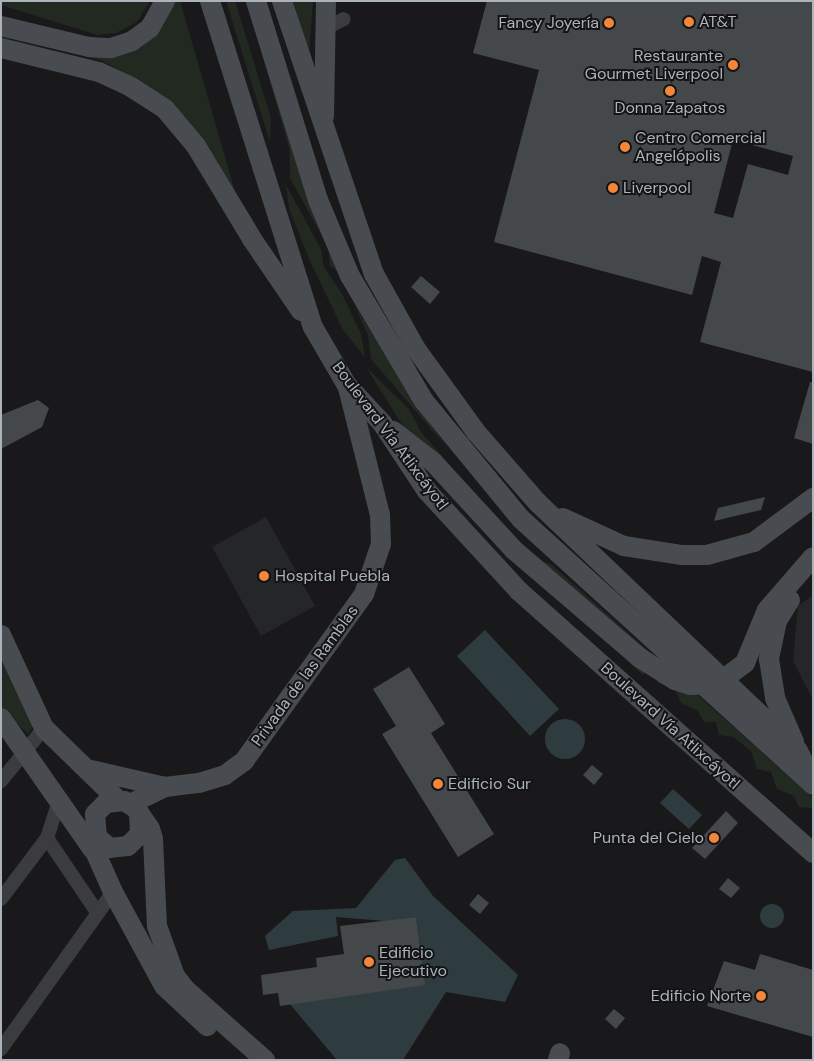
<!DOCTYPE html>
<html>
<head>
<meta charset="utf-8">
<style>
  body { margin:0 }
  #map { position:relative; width:814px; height:1061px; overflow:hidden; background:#19191b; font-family:"DM Sans",sans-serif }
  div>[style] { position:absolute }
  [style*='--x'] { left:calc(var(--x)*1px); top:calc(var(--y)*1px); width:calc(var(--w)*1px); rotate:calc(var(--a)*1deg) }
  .built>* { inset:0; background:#252628 }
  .green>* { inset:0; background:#212921 }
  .water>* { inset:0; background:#2f3c3f }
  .round { border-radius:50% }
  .building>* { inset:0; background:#45484b }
  .street>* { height:14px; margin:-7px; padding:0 7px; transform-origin:7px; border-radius:7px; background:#3a3c40 }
  .secondary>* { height:20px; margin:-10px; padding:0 10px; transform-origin:10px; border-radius:10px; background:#484c50 }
  .dots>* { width:14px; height:14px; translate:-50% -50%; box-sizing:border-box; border:2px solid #141416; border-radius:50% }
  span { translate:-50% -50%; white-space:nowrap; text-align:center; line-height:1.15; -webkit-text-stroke:4px #141416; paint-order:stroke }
  .poi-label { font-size:16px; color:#abb4bb }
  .left { translate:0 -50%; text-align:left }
  .right { translate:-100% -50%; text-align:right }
  .street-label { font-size:16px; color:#abb4bb }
  .frame { position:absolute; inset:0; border:2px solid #abb4bb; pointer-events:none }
</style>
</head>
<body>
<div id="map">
  <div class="built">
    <div style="clip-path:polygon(266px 517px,315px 606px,261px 636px,212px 547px)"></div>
    <div style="clip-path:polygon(813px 595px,813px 700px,793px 661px,798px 606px)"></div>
  </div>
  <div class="green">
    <div style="clip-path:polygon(1px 1px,150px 1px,137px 22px,116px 33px,97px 35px,1px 5px)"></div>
    <div style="clip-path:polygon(174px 1px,180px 1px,241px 212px,218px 162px,152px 89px,101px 60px,1px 37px,1px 30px,111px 54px)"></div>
    <div style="clip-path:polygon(226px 1px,235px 1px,271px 118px,270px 142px)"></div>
    <div style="clip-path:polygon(293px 1px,313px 1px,309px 55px)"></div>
    <div style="clip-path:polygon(261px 51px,339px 272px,330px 266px,328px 247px,290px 178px,290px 151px)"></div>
    <div style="clip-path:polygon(286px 185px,321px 249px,324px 267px,342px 294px,361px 334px,365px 357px,343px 330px,310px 261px,289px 208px)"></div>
    <div style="clip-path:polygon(354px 304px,417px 406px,449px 450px,371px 359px,368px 335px)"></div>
    <div style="clip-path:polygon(366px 367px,409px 409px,421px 432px,527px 554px,419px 452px)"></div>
    <div style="clip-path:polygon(533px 557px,552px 565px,813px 798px,813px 814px,811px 808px,799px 807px,794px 796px,777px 789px,771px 772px,757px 769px,751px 751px,733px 737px,719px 735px,716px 722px,704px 722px,697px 710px,681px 703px,675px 689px,658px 683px,653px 665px,643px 675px,527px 570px)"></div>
    <div style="clip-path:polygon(1px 658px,31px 718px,32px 728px,28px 734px,1px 709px)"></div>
  </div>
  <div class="water">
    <div style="clip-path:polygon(485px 630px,559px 709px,530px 736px,457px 656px)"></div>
    <div class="round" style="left:545px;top:719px;width:40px;height:40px"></div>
    <div style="clip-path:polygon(673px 789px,702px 815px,689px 829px,660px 803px)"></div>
    <div style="clip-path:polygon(405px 858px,433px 896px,518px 975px,505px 1002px,446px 992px,403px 1060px,337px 1060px,278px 990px,423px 969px,416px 917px,385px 921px,336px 917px,338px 936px,269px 950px,265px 936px,293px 911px,356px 908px,395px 860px)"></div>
    <div class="round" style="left:760px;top:904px;width:24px;height:24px"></div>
  </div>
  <div class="building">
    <div style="clip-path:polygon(evenodd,487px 1px,813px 1px,813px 372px,700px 342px,721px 262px,702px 256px,692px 295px,494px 242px,539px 70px,473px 53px,487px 1px,733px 140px,793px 156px,788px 175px,748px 164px,733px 218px,714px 213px,733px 140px)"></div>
    <div style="clip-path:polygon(421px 276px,440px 292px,430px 304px,411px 287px)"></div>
    <div style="clip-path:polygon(810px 382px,813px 382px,813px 444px,794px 438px)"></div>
    <div style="clip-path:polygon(38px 400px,49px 408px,42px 427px,1px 449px,1px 415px)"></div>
    <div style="clip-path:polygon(765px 497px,761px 510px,714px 521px,718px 508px)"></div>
    <div style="clip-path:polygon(409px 667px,445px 724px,431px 733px,494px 834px,458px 857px,382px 734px,396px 726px,373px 689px)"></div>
    <div style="clip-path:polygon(592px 765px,603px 774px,594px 785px,583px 775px)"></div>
    <div style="clip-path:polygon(726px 811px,738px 823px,705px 859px,692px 848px)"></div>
    <div style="clip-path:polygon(728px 878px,740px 888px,731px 898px,719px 889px)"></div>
    <div style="clip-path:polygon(478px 894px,489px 903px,480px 914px,469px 905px)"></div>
    <div style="clip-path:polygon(416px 917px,425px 985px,280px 1006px,278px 993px,263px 995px,261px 975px,317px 967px,316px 958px,344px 954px,340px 926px)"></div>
    <div style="clip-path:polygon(760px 954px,813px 970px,813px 1037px,707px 1006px,724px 961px,755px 970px)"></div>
    <div style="clip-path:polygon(614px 1009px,625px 1018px,616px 1029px,605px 1019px)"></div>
  </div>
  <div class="street">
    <div style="--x:332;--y:25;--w:13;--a:-27"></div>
    <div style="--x:1;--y:781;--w:68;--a:-50.9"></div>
    <div style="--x:47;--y:838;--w:89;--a:56"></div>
    <div style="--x:1;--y:899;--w:76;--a:-53"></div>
    <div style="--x:47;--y:838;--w:42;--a:-72"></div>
    <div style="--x:1;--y:1049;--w:193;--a:-54.5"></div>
  </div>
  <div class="secondary">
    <div style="--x:210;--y:1;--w:342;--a:72.5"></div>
    <div style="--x:313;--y:327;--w:66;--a:59.9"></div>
    <div style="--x:346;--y:384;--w:53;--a:47.3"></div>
    <div style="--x:382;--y:423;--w:82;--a:56.5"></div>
    <div style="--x:427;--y:491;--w:136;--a:47.4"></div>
    <div style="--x:519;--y:591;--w:394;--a:41.7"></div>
    <div style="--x:256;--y:1;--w:208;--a:72.7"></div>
    <div style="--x:318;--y:200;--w:82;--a:67.2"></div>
    <div style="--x:350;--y:276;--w:145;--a:59.4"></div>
    <div style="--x:424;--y:401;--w:153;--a:50.6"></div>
    <div style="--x:521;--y:519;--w:395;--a:42.3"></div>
    <div style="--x:282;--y:1;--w:288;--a:71.4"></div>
    <div style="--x:374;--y:274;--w:86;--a:60.8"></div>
    <div style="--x:416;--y:349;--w:102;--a:54.1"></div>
    <div style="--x:476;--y:432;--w:94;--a:48.9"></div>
    <div style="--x:538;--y:503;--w:359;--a:43.6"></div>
    <div style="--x:798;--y:751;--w:30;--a:63"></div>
    <div style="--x:1;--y:26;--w:90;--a:13.4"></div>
    <div style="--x:89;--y:47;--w:22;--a:3"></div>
    <div style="--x:111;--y:48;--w:22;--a:-18"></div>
    <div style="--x:132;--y:41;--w:22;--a:-36"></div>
    <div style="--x:150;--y:28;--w:31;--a:-61"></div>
    <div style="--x:1;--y:48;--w:101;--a:13.8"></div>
    <div style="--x:99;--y:72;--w:35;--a:25"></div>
    <div style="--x:131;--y:87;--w:40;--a:32.9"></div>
    <div style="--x:165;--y:109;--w:48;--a:50"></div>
    <div style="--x:196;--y:146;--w:109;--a:58.9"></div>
    <div style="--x:252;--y:239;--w:87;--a:55.8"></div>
    <div style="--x:324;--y:116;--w:115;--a:-89"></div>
    <div style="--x:393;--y:431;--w:51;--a:37.8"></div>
    <div style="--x:433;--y:462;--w:120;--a:47.4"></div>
    <div style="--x:514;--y:550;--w:166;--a:40.6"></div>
    <div style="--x:640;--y:658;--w:41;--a:32.2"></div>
    <div style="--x:675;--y:680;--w:16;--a:18"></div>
    <div style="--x:690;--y:685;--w:27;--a:-2"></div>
    <div style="--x:717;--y:684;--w:35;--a:-37"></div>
    <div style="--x:745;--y:663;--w:57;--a:-67.5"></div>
    <div style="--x:767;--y:610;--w:70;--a:-49"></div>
    <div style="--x:563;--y:518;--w:67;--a:24.7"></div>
    <div style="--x:624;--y:546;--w:59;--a:8.8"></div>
    <div style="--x:682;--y:555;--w:25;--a:0"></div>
    <div style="--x:707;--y:555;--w:49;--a:-15.5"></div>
    <div style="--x:754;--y:542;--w:74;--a:-36.7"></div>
    <div style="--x:790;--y:600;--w:25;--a:122"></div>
    <div style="--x:777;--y:621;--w:39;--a:102"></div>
    <div style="--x:769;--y:659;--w:39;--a:81"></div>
    <div style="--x:775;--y:698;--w:48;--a:66.6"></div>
    <div style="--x:1;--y:635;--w:102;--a:65.2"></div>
    <div style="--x:44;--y:728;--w:103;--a:44.2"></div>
    <div style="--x:1;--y:718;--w:161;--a:55.1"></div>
    <div style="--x:91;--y:770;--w:76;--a:12.9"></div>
    <div style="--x:130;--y:804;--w:39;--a:-26"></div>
    <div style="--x:165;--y:787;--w:34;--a:-7"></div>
    <div style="--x:199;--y:783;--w:27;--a:-17"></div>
    <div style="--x:225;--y:775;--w:24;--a:-36"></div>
    <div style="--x:244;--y:761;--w:206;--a:-54.3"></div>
    <div style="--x:364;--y:594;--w:53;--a:-71.2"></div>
    <div style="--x:381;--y:544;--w:29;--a:-92"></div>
    <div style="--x:380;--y:515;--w:131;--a:-104.1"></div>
    <div style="--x:139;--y:813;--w:21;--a:87"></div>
    <div style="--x:140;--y:834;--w:17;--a:135"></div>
    <div style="--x:128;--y:846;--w:18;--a:174"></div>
    <div style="--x:110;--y:848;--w:17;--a:-140"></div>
    <div style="--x:97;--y:837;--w:23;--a:-95"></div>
    <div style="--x:95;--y:814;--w:16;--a:-45"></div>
    <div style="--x:106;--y:803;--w:18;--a:-6"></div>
    <div style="--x:124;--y:801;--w:13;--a:32"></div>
    <div style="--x:135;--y:808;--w:6;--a:51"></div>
    <div style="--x:139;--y:813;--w:19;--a:55"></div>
    <div style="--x:150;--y:829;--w:10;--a:73"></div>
    <div style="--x:153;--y:839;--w:87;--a:87.4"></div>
    <div style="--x:157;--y:926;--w:53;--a:70.2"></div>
    <div style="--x:175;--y:976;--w:16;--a:52"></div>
    <div style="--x:185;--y:989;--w:107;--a:41.6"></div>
    <div style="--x:97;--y:837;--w:19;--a:90"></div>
    <div style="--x:97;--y:856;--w:39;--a:66"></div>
    <div style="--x:113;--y:892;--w:107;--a:61.5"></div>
    <div style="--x:164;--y:986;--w:59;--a:42.9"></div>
    <div style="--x:558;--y:1060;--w:7;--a:-74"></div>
  </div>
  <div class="dots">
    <div style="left:689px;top:22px;background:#f2863a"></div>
    <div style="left:609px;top:23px;background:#f2863a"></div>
    <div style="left:733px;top:65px;background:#f2863a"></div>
    <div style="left:670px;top:91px;background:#f2863a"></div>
    <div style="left:625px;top:147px;background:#f2863a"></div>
    <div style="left:613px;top:188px;background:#f2863a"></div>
    <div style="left:264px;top:576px;background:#f2863a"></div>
    <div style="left:438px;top:784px;background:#f2863a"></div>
    <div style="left:714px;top:838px;background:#f2863a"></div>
    <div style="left:369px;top:962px;background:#f2863a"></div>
    <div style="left:761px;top:996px;background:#f2863a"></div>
  </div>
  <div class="poi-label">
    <span class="left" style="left:699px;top:22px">AT&amp;T</span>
    <span class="right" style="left:599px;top:23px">Fancy Joyería</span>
    <span class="right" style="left:723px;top:65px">Restaurante<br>Gourmet Liverpool</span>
    <span style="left:670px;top:108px">Donna Zapatos</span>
    <span class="left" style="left:635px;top:147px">Centro Comercial<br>Angelópolis</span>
    <span class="left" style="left:623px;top:188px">Liverpool</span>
    <span class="left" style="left:275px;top:576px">Hospital Puebla</span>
    <span class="left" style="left:448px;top:784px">Edificio Sur</span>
    <span class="right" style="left:704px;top:838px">Punta del Cielo</span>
    <span class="left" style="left:379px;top:962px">Edificio<br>Ejecutivo</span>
    <span class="right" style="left:751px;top:996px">Edificio Norte</span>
  </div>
  <div class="street-label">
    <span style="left:390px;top:436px;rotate:53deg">Boulevard Vía Atlixcáyotl</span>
    <span style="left:305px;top:676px;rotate:-54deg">Privada de las Ramblas</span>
    <span style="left:670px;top:726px;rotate:42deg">Boulevard Vía Atlixcáyotl</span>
  </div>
  <div class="frame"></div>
</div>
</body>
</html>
